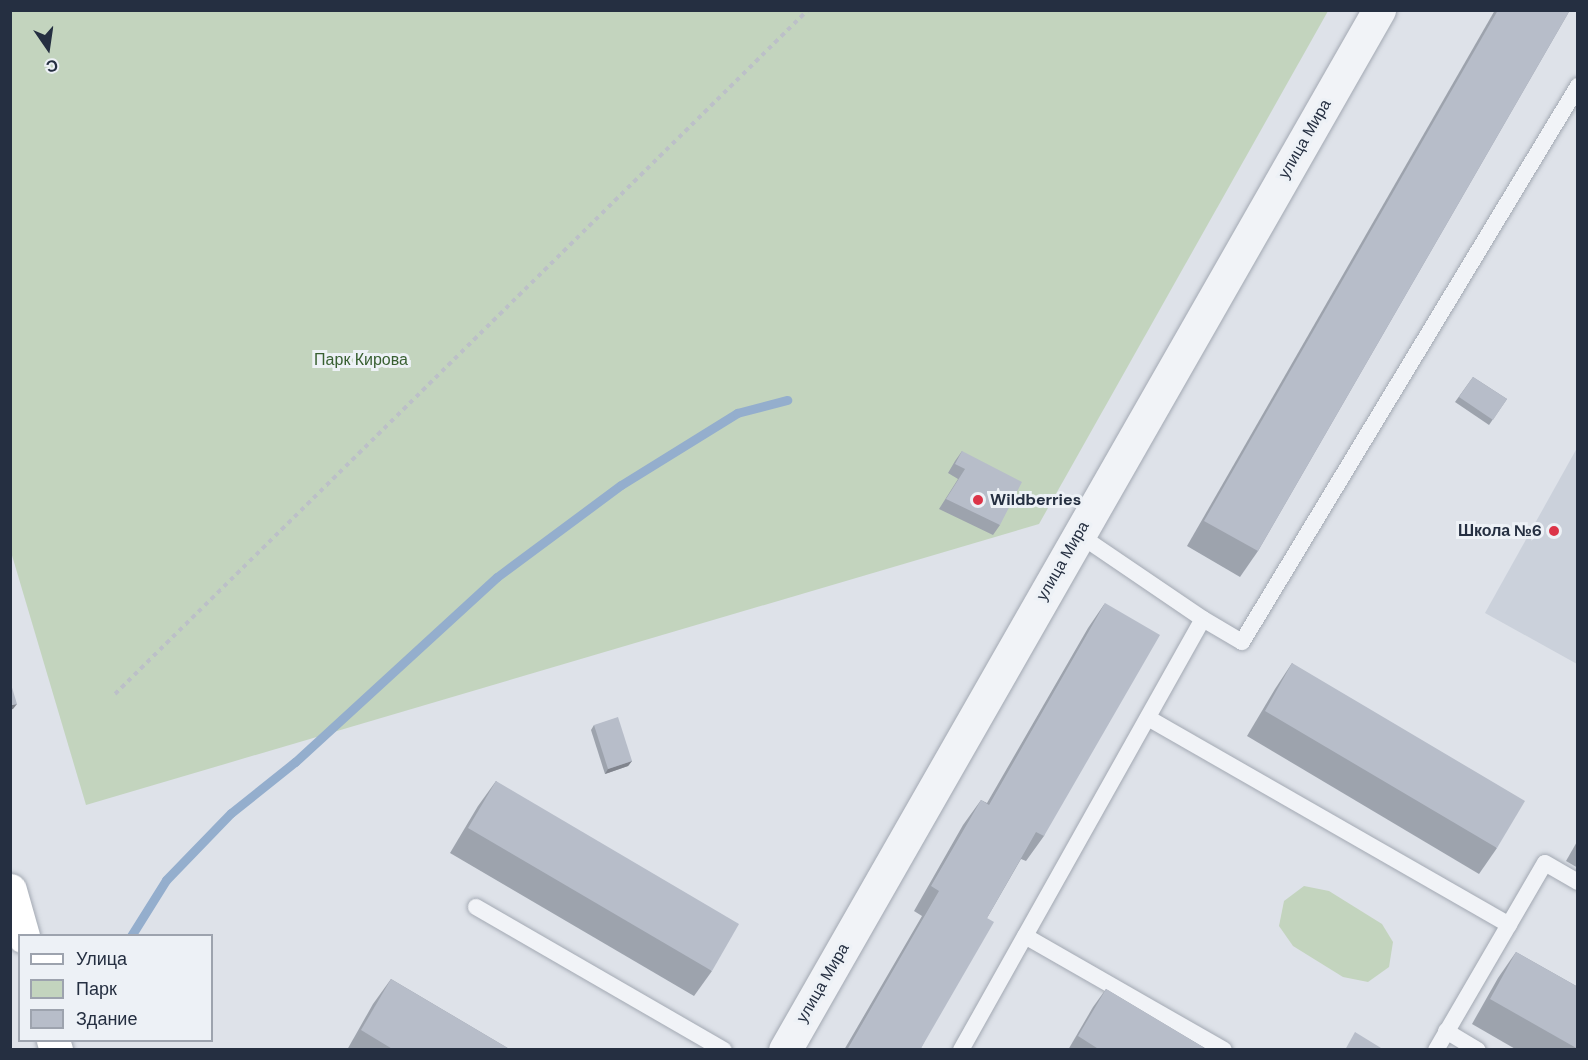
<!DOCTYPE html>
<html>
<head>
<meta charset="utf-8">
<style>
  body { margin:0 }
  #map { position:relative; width:1588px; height:1060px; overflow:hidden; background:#dee2e9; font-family:"DM Sans",sans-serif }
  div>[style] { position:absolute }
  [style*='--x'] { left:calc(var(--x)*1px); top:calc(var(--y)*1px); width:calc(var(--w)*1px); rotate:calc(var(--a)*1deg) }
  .built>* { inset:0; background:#cbd1db }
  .green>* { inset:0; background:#c3d4be }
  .stream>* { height:9px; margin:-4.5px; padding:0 4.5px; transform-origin:4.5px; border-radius:4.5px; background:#94aecd }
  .path>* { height:4px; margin-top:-2px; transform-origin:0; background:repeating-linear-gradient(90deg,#bcc0c8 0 4.5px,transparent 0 9px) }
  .roads { filter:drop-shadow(0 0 2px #a3a9b3) drop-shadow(0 0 2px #a3a9b3) }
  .service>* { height:16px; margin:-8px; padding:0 8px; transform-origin:8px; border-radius:8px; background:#f1f3f7 }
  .tertiary>* { height:33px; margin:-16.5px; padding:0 16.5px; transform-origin:16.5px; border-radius:16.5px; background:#f1f3f7 }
  .secondary>* { height:33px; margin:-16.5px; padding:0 16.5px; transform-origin:16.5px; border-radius:16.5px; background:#fff }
  .wall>* { inset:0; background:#9da3ad }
  .shaded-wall>* { inset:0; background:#80848d }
  .building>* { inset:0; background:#b7bdc9 }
  .dots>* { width:16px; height:16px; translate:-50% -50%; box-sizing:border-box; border:3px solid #edf1f6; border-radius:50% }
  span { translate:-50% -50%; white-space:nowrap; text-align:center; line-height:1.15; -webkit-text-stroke:6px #edf1f6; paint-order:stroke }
  .street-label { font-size:16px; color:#252f41 }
  .park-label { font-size:16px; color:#385f31 }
  .poi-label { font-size:16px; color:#252f41; font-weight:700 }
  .left { translate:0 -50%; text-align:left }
  .right { translate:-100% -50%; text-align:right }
  .frame { position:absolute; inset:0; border:12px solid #252f41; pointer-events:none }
  .legend { position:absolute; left:18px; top:934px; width:195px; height:108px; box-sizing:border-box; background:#edf1f6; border:2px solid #9da3ae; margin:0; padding:8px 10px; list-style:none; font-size:18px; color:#252f41 }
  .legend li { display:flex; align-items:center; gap:12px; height:30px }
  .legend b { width:30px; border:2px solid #9da3ae }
  .north { position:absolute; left:18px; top:18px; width:60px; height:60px; -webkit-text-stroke:4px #edf1f6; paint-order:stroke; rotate:167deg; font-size:16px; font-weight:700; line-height:24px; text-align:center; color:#252f41 }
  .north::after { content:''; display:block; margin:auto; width:21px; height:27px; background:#252f41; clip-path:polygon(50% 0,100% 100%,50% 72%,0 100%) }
</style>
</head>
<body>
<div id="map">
  <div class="built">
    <div style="clip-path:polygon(1577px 448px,1577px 664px,1485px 613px)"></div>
  </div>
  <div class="green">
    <div style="clip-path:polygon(10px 11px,1328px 11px,1039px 524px,86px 805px,11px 552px)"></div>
    <div style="clip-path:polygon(1304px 886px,1329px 891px,1382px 924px,1393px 942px,1389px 967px,1368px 982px,1343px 977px,1293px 946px,1279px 926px,1284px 901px)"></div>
  </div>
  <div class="stream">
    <div style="--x:131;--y:936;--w:66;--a:-58"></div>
    <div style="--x:166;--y:880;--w:93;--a:-45.9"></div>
    <div style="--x:231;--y:813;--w:82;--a:-38.6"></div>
    <div style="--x:295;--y:762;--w:274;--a:-42.5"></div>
    <div style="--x:497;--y:577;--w:154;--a:-36.6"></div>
    <div style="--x:621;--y:485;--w:137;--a:-31.8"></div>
    <div style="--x:737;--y:413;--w:52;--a:-14.6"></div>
  </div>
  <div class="path">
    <div style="--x:115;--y:694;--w:974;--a:-44.63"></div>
  </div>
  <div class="roads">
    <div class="service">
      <div style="--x:1078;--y:534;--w:151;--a:34.2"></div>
      <div style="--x:1203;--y:619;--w:45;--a:30.5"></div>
      <div style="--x:1242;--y:642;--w:650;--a:-58.85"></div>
      <div style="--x:1148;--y:718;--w:416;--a:29.8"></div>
      <div style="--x:476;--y:907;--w:286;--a:30"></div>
      <div style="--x:1025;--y:936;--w:229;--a:29.8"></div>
      <div style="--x:1446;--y:1031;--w:37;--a:31"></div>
      <div style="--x:961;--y:1050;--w:494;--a:-60.7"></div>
      <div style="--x:1436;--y:1050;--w:216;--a:-59.8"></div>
      <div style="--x:1545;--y:863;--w:38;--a:30"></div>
    </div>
    <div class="tertiary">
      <div style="--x:785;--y:1050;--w:1198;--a:-60.27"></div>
    </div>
    <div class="secondary">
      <div style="--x:10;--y:890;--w:48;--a:74.2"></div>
      <div style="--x:53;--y:1040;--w:10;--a:73"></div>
    </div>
  </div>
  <div class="wall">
    <div style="clip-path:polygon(1495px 10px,1570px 10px,1258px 551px,1240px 577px,1187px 546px)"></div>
    <div style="clip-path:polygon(1473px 377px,1507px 399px,1489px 425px,1455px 402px)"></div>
    <div style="clip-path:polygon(962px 451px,1000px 525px,993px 535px,939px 509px,958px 479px,948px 473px,955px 461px)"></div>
    <div style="clip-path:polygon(1105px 603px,1044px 836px,1026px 861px,1021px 859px,987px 918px,920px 1050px,844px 1050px,922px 916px,914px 911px,963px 825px,981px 800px,987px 803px,1088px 628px)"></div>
    <div style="clip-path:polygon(1292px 663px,1497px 848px,1479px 874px,1247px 736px,1275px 689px)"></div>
    <div style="clip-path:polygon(594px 725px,632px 761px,628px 766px,605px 774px,591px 730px)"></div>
    <div style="clip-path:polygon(496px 781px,712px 971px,694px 996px,450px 853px,478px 806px)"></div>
    <div style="clip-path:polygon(1578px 840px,1578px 868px,1566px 861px)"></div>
    <div style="clip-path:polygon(1516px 952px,1578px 987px,1578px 1050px,1517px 1050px,1472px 1024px,1498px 978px)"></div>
    <div style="clip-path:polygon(391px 979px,511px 1050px,347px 1050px,373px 1004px)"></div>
    <div style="clip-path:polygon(1106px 989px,1208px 1050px,1068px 1050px,1093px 1007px)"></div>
  </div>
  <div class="shaded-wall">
    <div style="clip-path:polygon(17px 704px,13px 709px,10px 710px,10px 705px)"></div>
    <div style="clip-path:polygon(632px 761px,628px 766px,605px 774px,608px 769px)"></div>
  </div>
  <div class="building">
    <div style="clip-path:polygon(1498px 10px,1570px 10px,1258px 551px,1204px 521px)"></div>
    <div style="clip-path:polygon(1473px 377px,1507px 399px,1493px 420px,1459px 397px)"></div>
    <div style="clip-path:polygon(962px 451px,1022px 482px,1000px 525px,946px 499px,965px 469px,955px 464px)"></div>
    <div style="clip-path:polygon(1105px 603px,1160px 635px,1044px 836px,1036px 832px,987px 918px,994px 922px,920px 1050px,847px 1050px,939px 891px,931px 886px,981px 800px,989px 805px)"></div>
    <div style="clip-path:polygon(1292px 663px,1525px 801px,1497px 848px,1265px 711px)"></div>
    <div style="clip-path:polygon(10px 681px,17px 704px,10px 705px)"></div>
    <div style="clip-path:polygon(618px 717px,632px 761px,608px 769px,594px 725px)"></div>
    <div style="clip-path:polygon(496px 781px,739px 924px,712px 971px,468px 828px)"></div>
    <div style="clip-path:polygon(1516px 952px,1578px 987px,1578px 1049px,1490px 999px)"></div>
    <div style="clip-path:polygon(391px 979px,511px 1050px,394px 1050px,361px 1030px)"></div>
    <div style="clip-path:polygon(1106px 989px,1208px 1050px,1100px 1050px,1078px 1036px)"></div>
    <div style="clip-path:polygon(1355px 1032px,1381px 1048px,1380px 1050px,1345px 1050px)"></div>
  </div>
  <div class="dots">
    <div style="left:978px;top:500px;background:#dc3448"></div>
    <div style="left:1554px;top:531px;background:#dc3448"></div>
  </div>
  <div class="street-label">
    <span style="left:1305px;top:139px;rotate:-60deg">улица Мира</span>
    <span style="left:1063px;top:561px;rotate:-60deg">улица Мира</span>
    <span style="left:823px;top:983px;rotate:-60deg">улица Мира</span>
  </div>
  <div class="park-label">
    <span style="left:361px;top:360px">Парк Кирова</span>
  </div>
  <div class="poi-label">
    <span class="left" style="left:990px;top:500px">Wildberries</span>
    <span class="right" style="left:1542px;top:531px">Школа №6</span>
  </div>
  <div class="frame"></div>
  <ul class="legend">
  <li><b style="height:8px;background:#fff"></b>Улица</li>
  <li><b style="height:16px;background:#c3d4be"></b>Парк</li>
  <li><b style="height:16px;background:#b7bdc9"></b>Здание</li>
  </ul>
  <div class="north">С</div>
</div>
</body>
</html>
